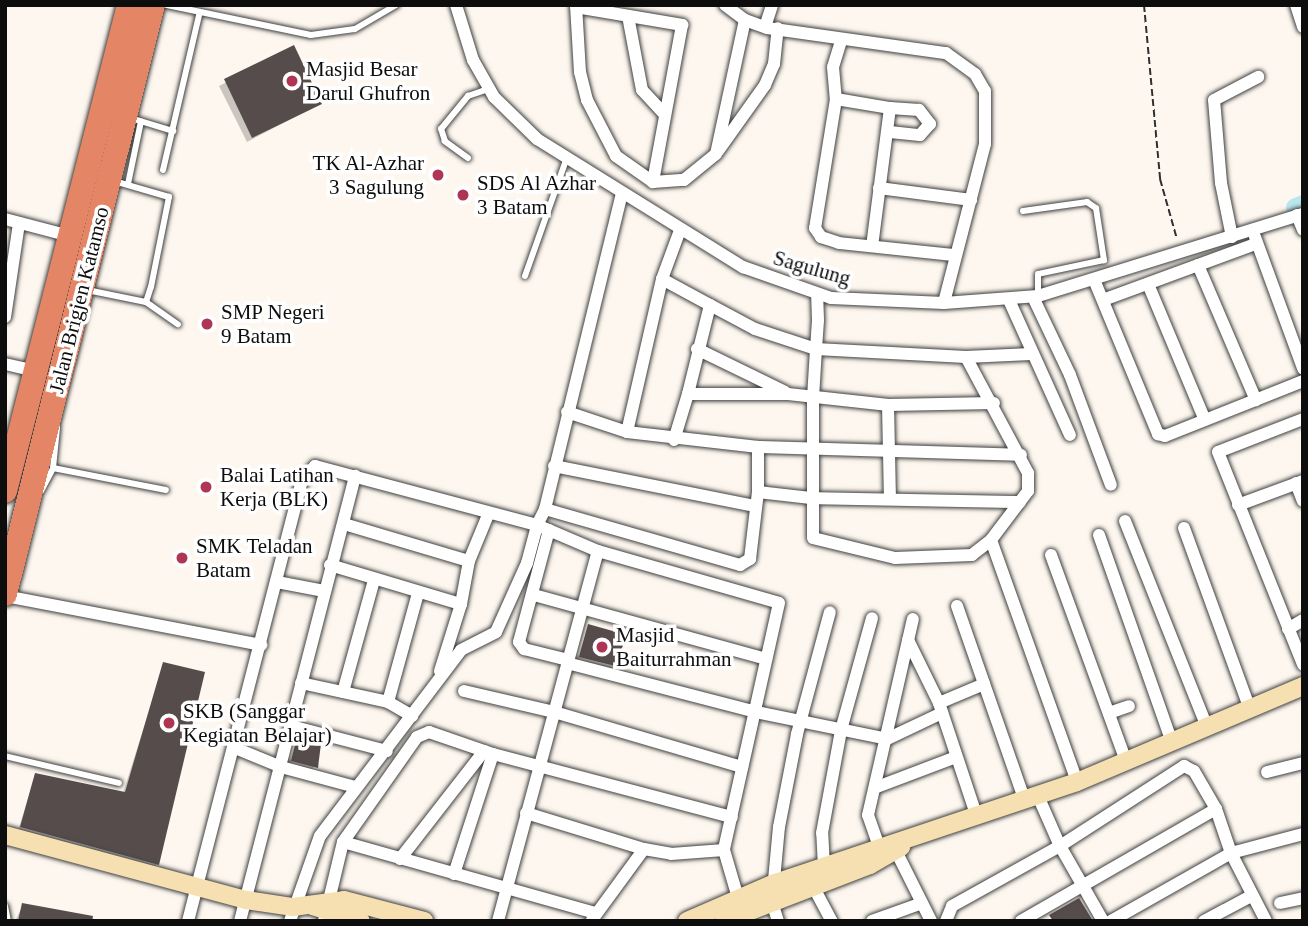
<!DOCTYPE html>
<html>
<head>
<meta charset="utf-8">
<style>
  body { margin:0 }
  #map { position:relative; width:1308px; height:926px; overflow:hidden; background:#fdf7ef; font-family:Georgia,serif }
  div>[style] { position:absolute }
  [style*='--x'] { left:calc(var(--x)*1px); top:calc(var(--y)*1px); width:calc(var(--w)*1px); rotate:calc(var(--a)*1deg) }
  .shadow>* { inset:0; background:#0003 }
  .river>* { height:19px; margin:-9.5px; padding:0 9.5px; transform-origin:9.5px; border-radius:9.5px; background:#b9e6ef }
  .building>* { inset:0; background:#554c4b }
  .path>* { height:2px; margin-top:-1px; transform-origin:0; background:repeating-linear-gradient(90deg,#2f2f2f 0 7px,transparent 0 10.5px) }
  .roads { filter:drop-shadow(0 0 2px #404040) drop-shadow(0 0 2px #404040) }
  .lane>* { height:6px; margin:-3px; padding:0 3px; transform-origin:3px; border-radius:3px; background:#fff }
  .street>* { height:12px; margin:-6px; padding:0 6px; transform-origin:6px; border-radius:6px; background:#fff }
  .secondary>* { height:18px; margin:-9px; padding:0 9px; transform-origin:9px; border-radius:9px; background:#f6e0b1 }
  .highway>* { height:24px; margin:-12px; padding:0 12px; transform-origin:12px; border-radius:12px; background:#e48666 }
  .dots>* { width:19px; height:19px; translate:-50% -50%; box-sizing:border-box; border:4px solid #fff; border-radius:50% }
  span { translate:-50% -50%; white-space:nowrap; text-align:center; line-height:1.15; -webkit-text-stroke:7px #fff; paint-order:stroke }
  .poi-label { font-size:21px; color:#0d0d0d }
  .left { translate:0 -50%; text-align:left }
  .right { translate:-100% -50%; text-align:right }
  .street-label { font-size:21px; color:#0d0d0d }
  .frame { position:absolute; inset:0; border:7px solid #0d0d0d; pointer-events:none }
</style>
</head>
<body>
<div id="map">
  <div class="shadow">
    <div style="clip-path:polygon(293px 48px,320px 104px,247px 142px,219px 86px)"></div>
    <div style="clip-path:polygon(589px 626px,614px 665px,610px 669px,576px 661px)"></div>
    <div style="clip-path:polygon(164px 664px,158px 864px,154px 868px,18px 831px,35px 775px,123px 793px)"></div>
    <div style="clip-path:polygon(297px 739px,321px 747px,312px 771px,288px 764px)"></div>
    <div style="clip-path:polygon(23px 905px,95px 919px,15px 921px)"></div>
  </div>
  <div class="river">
    <div style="--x:1295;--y:207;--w:9;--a:-21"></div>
  </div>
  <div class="building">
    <div style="clip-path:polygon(294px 45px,322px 104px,252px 138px,224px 79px)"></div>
    <div style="clip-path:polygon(588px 624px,627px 635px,615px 666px,579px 657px)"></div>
    <div style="clip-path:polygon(163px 662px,205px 672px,159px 865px,20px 827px,35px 773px,125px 792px)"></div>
    <div style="clip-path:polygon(297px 737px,321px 743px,318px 768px,291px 761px)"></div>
    <div style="clip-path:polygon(1079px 898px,1093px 921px,1053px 921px,1049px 915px)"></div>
    <div style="clip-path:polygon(22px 903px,93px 916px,92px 921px,18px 921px)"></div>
  </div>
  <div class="path">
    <div style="--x:1144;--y:5;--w:175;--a:84.7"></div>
    <div style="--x:1160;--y:179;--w:62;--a:74.2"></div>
  </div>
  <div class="roads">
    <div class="lane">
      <div style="--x:167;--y:5;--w:147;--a:11.8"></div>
      <div style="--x:311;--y:35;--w:44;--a:-7.8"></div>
      <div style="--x:355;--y:29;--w:48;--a:-30.3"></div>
      <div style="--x:137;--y:120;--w:38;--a:17"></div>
      <div style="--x:468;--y:158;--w:29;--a:-144"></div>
      <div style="--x:445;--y:141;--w:13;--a:-108"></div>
      <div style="--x:441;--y:129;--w:43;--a:-50.7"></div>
      <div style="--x:468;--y:96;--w:21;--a:-19"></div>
      <div style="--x:163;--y:170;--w:159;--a:-76.9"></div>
      <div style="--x:128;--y:184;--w:64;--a:-78.3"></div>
      <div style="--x:1023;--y:211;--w:65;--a:-8"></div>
      <div style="--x:1087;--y:202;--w:11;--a:34"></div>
      <div style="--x:1096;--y:208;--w:53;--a:81.3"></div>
      <div style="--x:1104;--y:260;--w:67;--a:168"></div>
      <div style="--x:1038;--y:274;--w:22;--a:90"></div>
      <div style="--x:525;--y:276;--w:123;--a:-70.5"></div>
      <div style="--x:87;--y:290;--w:60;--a:11.5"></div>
      <div style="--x:146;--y:302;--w:16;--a:-72"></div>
      <div style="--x:151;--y:287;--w:92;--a:-78.7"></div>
      <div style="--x:169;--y:197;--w:57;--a:-163.8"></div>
      <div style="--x:146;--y:302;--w:39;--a:35"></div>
      <div style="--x:57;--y:428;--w:40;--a:95.7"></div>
      <div style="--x:53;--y:468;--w:115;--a:11"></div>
      <div style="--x:41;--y:491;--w:26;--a:-62"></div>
      <div style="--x:5;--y:756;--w:117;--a:13.3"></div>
      <div style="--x:5;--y:906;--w:15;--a:79"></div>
    </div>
    <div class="street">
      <div style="--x:456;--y:5;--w:58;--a:72.8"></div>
      <div style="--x:473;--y:60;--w:43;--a:60.4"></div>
      <div style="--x:494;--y:97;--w:60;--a:44.3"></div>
      <div style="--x:537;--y:139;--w:243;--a:31.9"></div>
      <div style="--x:743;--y:267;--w:93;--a:19.4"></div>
      <div style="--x:831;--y:298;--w:113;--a:2.5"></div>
      <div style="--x:944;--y:303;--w:94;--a:-4.3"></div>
      <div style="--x:1038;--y:296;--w:277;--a:-17.2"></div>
      <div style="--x:576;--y:5;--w:67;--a:86.6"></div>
      <div style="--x:580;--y:72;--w:29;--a:76"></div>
      <div style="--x:587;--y:100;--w:63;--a:62.6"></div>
      <div style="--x:616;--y:156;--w:45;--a:35.1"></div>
      <div style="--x:653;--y:182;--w:31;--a:-4"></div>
      <div style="--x:684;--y:180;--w:41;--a:-39.1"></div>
      <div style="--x:716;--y:154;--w:137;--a:-77.8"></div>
      <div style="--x:725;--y:5;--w:25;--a:37"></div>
      <div style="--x:745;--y:20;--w:23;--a:20"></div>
      <div style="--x:767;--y:28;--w:181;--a:8"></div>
      <div style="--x:946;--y:53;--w:36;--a:36"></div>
      <div style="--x:975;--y:74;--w:20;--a:60"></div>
      <div style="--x:985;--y:91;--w:53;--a:90"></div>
      <div style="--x:985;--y:144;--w:164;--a:104.5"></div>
      <div style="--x:1296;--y:5;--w:23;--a:72"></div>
      <div style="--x:576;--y:7;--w:108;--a:9.6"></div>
      <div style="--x:682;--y:25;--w:160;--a:100.5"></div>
      <div style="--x:628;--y:16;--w:75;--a:79.3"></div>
      <div style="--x:642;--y:90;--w:34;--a:47"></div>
      <div style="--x:765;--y:27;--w:23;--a:-72"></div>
      <div style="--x:841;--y:41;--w:27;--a:107"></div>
      <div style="--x:833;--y:67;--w:32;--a:85"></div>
      <div style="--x:836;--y:99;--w:131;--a:99.2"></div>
      <div style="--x:815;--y:228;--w:11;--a:56"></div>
      <div style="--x:821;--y:237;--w:19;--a:18"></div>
      <div style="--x:839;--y:243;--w:116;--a:6"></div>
      <div style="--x:836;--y:99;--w:55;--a:9.5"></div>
      <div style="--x:890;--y:108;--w:139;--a:97.4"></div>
      <div style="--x:890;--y:132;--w:30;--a:6"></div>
      <div style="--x:920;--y:135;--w:15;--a:-48"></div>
      <div style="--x:930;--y:124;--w:18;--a:-128"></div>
      <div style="--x:919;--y:110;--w:29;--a:-176"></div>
      <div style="--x:718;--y:151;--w:81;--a:-54.5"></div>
      <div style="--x:765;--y:85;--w:23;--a:-67"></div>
      <div style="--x:774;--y:64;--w:36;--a:-84"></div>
      <div style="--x:879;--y:188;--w:93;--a:7.4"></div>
      <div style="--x:1297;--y:215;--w:16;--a:68"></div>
      <div style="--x:5;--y:219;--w:67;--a:14.7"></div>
      <div style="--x:1232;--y:237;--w:55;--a:-101.5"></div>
      <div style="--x:1221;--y:183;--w:83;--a:-94.8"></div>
      <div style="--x:1214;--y:100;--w:50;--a:-27.6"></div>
      <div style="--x:1255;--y:237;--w:140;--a:69.9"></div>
      <div style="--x:1198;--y:265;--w:147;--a:66.8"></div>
      <div style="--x:662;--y:279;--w:55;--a:28.4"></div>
      <div style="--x:710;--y:305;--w:92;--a:103.9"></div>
      <div style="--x:688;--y:394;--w:100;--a:0"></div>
      <div style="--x:788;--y:394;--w:101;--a:6.3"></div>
      <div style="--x:888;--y:405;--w:106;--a:-1.1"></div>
      <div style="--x:1095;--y:282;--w:165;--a:67.5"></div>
      <div style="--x:1158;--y:434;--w:7;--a:16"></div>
      <div style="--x:1165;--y:436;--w:149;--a:-21.7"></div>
      <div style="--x:1148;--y:284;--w:147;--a:67.3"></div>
      <div style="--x:1033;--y:297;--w:86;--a:64.6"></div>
      <div style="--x:1070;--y:375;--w:117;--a:69.6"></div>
      <div style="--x:1009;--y:300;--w:148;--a:65.7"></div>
      <div style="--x:1103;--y:300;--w:162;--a:-20.2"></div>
      <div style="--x:710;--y:305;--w:51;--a:28.1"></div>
      <div style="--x:755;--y:329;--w:64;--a:18.2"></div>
      <div style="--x:816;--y:349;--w:150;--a:3.1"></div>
      <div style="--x:966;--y:357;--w:132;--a:61.9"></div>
      <div style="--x:1028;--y:473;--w:18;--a:90"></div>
      <div style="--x:1028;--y:491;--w:61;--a:127.1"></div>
      <div style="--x:991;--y:540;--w:24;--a:142"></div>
      <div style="--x:972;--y:555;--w:77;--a:177.8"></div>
      <div style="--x:895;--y:558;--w:84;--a:-166.3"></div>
      <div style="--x:813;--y:538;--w:140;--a:-90"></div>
      <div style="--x:813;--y:398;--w:49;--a:-86.5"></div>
      <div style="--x:816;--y:349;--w:29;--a:-86"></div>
      <div style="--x:818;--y:320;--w:26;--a:-92"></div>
      <div style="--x:5;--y:317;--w:95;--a:-81.5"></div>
      <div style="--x:697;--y:349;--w:98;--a:26"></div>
      <div style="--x:966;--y:357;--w:65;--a:-2.6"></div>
      <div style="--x:5;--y:364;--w:32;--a:13"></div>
      <div style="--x:888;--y:405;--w:93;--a:88.8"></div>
      <div style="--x:567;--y:412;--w:63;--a:18.4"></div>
      <div style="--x:627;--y:432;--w:132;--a:6.5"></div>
      <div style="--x:758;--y:447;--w:45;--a:90"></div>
      <div style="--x:1303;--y:419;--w:91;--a:158.8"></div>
      <div style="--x:1218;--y:452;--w:229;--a:68.2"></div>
      <div style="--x:627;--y:432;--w:157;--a:-77.1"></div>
      <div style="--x:662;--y:279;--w:52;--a:-69.8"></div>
      <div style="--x:674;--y:440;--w:48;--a:-73.1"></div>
      <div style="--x:758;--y:447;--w:263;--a:1.7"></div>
      <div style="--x:554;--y:466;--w:204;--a:11.3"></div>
      <div style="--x:1296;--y:483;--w:19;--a:69"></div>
      <div style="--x:1238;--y:505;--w:69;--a:-20.3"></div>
      <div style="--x:545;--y:509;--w:203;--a:16"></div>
      <div style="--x:740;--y:565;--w:12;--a:-31"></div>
      <div style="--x:750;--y:559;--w:67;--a:-83.2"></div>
      <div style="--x:758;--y:492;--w:53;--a:6.5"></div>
      <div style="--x:811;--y:498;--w:209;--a:1.1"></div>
      <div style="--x:1125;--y:521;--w:222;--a:68.3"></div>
      <div style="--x:344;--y:524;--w:130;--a:16.5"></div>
      <div style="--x:1184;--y:528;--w:193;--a:70"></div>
      <div style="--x:549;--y:530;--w:116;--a:105"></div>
      <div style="--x:519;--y:642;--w:9;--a:54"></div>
      <div style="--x:524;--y:649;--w:45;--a:14"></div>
      <div style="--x:1099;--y:535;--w:217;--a:70.6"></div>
      <div style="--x:991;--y:540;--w:257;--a:70.4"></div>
      <div style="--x:1051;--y:555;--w:219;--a:70"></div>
      <div style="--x:330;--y:565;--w:137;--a:16.6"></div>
      <div style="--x:277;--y:582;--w:48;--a:10.8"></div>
      <div style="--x:534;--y:595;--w:241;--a:15.4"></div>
      <div style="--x:5;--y:596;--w:261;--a:10.8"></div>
      <div style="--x:957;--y:606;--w:207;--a:70.8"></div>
      <div style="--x:1288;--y:629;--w:17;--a:-31"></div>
      <div style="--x:908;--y:640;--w:70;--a:63.8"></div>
      <div style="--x:939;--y:703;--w:120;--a:71.6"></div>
      <div style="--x:567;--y:663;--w:195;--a:14.5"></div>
      <div style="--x:756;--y:712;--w:134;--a:11.6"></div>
      <div style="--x:887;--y:739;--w:61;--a:-25.3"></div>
      <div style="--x:440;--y:671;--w:70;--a:-72.6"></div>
      <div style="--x:461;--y:604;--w:44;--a:-79.5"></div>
      <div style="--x:469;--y:561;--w:50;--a:-67.6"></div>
      <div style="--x:301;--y:683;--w:89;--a:12.3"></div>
      <div style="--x:388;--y:702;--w:28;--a:30"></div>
      <div style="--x:464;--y:691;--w:92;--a:13.1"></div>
      <div style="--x:554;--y:712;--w:196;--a:16.3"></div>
      <div style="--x:343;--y:692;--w:116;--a:-74.5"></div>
      <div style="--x:388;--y:702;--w:113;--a:-74.6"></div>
      <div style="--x:939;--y:703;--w:49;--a:-22.9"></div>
      <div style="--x:1109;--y:713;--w:21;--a:-19"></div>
      <div style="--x:291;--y:726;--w:99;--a:14.6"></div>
      <div style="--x:235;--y:748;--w:50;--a:22.4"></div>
      <div style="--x:281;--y:767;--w:77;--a:15.1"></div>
      <div style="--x:1267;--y:772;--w:37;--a:-14"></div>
      <div style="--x:877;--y:787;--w:85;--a:-20.8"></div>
      <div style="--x:1038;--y:796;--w:55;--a:66.3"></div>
      <div style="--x:1060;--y:846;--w:86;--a:60.2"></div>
      <div style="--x:526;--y:813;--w:123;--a:17"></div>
      <div style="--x:644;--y:849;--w:27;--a:10"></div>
      <div style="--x:671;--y:854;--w:53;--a:-4.3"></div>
      <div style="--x:343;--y:842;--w:263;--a:15.7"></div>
      <div style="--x:892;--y:843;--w:87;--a:63.4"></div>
      <div style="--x:882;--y:855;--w:42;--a:-109.3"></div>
      <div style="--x:868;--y:815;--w:201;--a:-77.1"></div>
      <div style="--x:400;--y:859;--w:137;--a:-52.1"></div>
      <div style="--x:824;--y:867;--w:34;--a:-93"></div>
      <div style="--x:822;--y:833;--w:105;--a:-79.5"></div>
      <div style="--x:841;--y:730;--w:116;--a:-74.5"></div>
      <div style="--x:454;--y:874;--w:126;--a:-72"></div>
      <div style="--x:813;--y:886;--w:40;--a:62"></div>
      <div style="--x:1280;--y:903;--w:24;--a:-12"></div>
      <div style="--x:592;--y:920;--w:88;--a:-53.8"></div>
      <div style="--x:188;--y:921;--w:455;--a:-75.5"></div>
      <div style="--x:302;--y:481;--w:20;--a:-49"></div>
      <div style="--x:315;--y:466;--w:230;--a:14.9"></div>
      <div style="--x:537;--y:525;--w:18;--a:-63"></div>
      <div style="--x:545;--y:509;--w:324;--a:-76.3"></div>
      <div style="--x:240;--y:921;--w:460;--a:-75.5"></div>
      <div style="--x:290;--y:921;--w:90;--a:-70.6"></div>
      <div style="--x:320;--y:836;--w:233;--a:-52.8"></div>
      <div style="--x:461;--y:650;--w:39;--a:-27"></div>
      <div style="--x:496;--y:632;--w:76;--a:-65.8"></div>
      <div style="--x:527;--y:563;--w:39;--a:-75"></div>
      <div style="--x:537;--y:525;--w:66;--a:23.1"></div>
      <div style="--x:598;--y:551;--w:188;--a:16"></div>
      <div style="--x:779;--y:603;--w:253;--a:102.6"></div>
      <div style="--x:724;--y:850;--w:50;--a:73.7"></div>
      <div style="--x:324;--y:921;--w:81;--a:-76.5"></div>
      <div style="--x:343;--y:842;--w:128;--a:-54.8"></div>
      <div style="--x:417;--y:737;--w:13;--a:-23"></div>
      <div style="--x:429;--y:732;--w:68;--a:19"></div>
      <div style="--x:493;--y:754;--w:247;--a:14.8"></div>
      <div style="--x:498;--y:921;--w:383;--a:-74.9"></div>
      <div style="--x:778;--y:921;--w:20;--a:-108"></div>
      <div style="--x:772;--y:902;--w:75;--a:-84.7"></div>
      <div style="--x:779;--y:827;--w:95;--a:-79"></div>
      <div style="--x:797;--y:734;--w:126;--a:-74.9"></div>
      <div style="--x:872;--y:921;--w:53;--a:-19.8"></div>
      <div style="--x:946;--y:921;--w:16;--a:-68"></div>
      <div style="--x:952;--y:906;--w:124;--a:-29.1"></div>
      <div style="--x:1060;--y:846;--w:148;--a:-32.8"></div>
      <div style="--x:1184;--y:766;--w:11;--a:27"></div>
      <div style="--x:1194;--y:771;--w:44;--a:59.9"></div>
      <div style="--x:1216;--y:809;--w:46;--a:71.2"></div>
      <div style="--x:1231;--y:853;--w:76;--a:62.8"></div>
      <div style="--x:1021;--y:921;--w:225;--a:-29.9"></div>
      <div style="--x:1111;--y:921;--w:138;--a:-29.5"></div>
      <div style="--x:1231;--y:853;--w:74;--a:-14.8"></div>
      <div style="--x:1204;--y:921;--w:53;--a:-28"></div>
    </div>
    <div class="secondary">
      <div style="--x:5;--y:835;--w:250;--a:15.1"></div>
      <div style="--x:246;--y:900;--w:48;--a:8.5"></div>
      <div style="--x:293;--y:907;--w:51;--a:-7.8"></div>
      <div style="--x:344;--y:900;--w:83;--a:14.7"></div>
      <div style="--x:312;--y:906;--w:51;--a:17"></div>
      <div style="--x:687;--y:921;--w:96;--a:-23.4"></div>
      <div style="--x:775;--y:883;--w:318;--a:-18.5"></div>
      <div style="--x:1077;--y:782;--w:246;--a:-23"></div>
      <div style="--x:724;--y:921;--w:156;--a:-21"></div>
      <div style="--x:870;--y:865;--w:36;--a:-30"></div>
    </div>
    <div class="highway">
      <div style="--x:5;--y:491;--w:502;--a:-75.69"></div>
      <div style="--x:5;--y:594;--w:607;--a:-75.9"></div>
    </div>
  </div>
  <div class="dots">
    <div style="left:292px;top:81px;background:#ae3553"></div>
    <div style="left:438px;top:175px;background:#ae3553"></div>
    <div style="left:463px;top:195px;background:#ae3553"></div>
    <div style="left:207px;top:324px;background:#ae3553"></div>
    <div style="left:206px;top:487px;background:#ae3553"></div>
    <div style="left:182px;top:558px;background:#ae3553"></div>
    <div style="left:602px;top:647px;background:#ae3553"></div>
    <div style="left:169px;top:723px;background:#ae3553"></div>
  </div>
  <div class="poi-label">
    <span class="left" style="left:306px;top:81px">Masjid Besar<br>Darul Ghufron</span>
    <span class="right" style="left:424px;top:175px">TK Al-Azhar<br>3 Sagulung</span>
    <span class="left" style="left:477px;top:195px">SDS Al Azhar<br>3 Batam</span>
    <span class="left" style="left:221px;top:324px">SMP Negeri<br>9 Batam</span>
    <span class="left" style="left:220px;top:487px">Balai Latihan<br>Kerja (BLK)</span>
    <span class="left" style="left:196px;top:558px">SMK Teladan<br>Batam</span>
    <span class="left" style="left:616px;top:647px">Masjid<br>Baiturrahman</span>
    <span class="left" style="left:183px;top:723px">SKB (Sanggar<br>Kegiatan Belajar)</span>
  </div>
  <div class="street-label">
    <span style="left:812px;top:268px;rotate:16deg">Sagulung</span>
    <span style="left:79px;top:300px;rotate:-76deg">Jalan Brigjen Katamso</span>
  </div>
  <div class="frame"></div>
</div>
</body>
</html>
